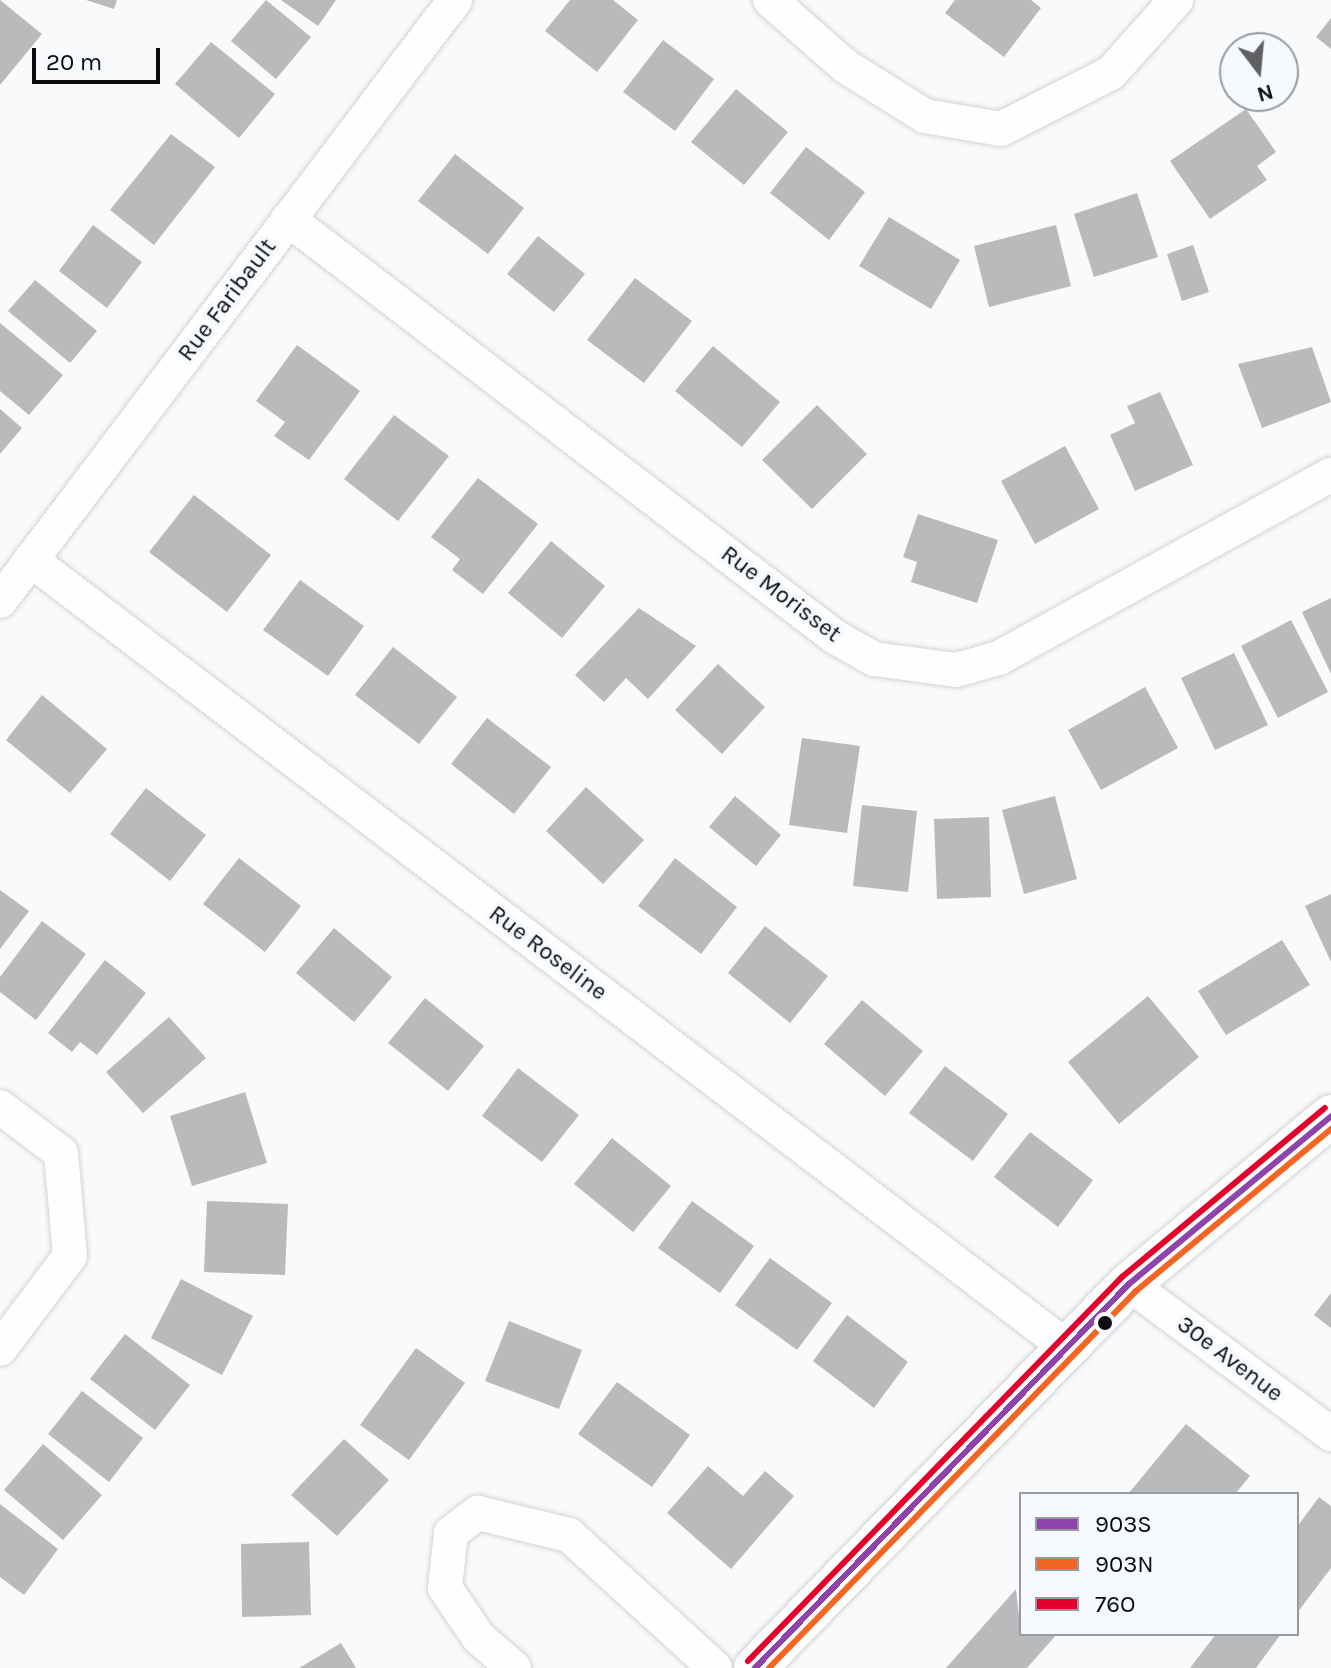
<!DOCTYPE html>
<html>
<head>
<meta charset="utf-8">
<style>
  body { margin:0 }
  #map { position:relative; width:1331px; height:1668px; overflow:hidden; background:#f8fafc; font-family:Karla,sans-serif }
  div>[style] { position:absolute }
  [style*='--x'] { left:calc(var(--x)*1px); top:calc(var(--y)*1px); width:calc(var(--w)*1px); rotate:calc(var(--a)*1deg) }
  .building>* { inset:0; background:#b9babc }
  .roads { filter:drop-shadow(0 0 2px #d1d3d4) drop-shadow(0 0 2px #d1d3d4) }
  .minor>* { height:34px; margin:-17px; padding:0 17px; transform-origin:17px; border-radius:17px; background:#fefeff }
  .tertiary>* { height:42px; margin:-21px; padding:0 21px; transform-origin:21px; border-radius:21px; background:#fefeff }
  .bus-1>* { height:6px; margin:-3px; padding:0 3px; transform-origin:3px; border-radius:3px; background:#8e44ad }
  .bus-2>* { height:6px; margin:-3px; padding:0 3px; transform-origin:3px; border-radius:3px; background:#f26522 }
  .bus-3>* { height:6px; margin:-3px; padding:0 3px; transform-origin:3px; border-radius:3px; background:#e4002b }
  .dots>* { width:22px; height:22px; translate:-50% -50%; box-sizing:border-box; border:4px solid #f6fafe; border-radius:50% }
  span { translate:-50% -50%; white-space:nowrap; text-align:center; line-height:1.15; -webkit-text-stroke:8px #f6fafe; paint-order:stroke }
  .street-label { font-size:24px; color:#0c0d0e }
  .legend { position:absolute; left:1019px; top:1492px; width:280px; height:144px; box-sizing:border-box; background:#f6fafe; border:2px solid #989b9e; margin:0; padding:10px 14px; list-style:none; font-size:24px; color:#0c0d0e }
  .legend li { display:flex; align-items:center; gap:16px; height:40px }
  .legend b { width:40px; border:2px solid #989b9e }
  .north { position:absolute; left:1219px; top:32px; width:80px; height:80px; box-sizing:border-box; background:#f6fafe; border:2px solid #989b9e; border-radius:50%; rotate:164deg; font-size:22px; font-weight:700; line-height:32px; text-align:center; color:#0c0d0e }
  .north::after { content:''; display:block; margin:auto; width:28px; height:36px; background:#5f6061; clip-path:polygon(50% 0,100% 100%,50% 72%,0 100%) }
  .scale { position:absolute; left:32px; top:48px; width:128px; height:36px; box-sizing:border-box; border:4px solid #0c0d0e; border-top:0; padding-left:10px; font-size:24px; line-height:28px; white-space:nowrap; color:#0c0d0e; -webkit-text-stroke:6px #f6fafe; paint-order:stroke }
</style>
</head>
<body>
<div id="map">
  <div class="building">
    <div style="clip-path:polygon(0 0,42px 34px,0 85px)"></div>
    <div style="clip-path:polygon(86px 0,117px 0,114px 9px)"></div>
    <div style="clip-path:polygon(266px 0,311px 37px,276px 79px,231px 41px)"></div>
    <div style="clip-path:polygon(281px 0,336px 0,318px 26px)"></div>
    <div style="clip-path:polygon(570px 0,613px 0,638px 20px,597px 72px,545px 31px)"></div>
    <div style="clip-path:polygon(955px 0,1031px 0,1041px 8px,1004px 57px,945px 13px)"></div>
    <div style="clip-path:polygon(1331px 18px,1331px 49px,1316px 37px)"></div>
    <div style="clip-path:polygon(663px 40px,714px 79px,675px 131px,623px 92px)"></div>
    <div style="clip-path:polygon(211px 42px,275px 94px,239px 138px,175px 84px)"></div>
    <div style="clip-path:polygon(736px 89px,788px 132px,744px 185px,691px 142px)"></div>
    <div style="clip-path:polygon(1246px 109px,1276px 152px,1257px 166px,1267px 180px,1210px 219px,1170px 161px)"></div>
    <div style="clip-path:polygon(171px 134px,215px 167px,154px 245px,110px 210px)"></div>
    <div style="clip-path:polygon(806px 147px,865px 192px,829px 240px,770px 193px)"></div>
    <div style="clip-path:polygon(455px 154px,524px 208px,488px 254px,418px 201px)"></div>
    <div style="clip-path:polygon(1137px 193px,1158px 257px,1094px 277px,1074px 214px)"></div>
    <div style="clip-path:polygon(889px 217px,960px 260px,931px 309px,859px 266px)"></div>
    <div style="clip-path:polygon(93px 225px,142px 262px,107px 308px,59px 271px)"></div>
    <div style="clip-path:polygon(1056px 225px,1071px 286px,989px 307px,974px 246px)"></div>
    <div style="clip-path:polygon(538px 236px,585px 274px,554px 312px,507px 274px)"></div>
    <div style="clip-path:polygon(1193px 245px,1209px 292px,1182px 301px,1167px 254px)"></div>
    <div style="clip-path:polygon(635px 278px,692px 321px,644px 383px,587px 340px)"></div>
    <div style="clip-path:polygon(35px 280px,97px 331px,70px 363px,8px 311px)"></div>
    <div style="clip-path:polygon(0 323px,63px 375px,29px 415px,0 391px)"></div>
    <div style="clip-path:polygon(297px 345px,360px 391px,309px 460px,274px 436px,285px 422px,256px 401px)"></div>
    <div style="clip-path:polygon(713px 346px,780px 402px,742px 447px,675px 391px)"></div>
    <div style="clip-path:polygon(1312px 347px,1331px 402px,1262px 428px,1238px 364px)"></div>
    <div style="clip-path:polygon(1160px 392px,1193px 465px,1135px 491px,1110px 435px,1135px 423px,1127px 406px)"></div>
    <div style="clip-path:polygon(817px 405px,867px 454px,812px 509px,762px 460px)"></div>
    <div style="clip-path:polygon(0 409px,22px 428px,0 454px)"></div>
    <div style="clip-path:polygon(394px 415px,449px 456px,398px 521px,344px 479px)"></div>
    <div style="clip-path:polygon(1065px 446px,1099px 509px,1035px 544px,1001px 481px)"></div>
    <div style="clip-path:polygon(478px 478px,538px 524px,483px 594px,452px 570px,460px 559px,431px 537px)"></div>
    <div style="clip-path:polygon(194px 495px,271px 555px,227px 612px,149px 552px)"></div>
    <div style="clip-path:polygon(918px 514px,998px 540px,977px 603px,911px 582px,917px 562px,903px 557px)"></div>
    <div style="clip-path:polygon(551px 541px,605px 586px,562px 638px,508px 593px)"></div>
    <div style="clip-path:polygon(300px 580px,364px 626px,328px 676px,263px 630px)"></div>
    <div style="clip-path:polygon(1331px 598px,1331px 674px,1302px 612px)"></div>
    <div style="clip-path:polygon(639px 608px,696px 646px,648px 699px,626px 678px,604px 702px,575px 675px)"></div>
    <div style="clip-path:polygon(1291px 620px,1328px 692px,1278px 718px,1241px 646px)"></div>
    <div style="clip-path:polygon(393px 647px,457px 697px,419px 744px,355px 695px)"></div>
    <div style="clip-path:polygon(1234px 653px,1268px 725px,1215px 750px,1181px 678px)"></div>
    <div style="clip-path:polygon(718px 664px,765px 707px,722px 754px,675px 710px)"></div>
    <div style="clip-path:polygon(1145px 687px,1178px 748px,1101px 790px,1068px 730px)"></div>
    <div style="clip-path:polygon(42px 695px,107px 749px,70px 793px,6px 740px)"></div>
    <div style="clip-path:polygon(487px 718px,551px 767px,514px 814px,451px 764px)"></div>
    <div style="clip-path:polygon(802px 738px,860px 746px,847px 833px,789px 825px)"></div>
    <div style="clip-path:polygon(586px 787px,644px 840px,603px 884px,546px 831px)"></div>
    <div style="clip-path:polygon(146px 788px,206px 835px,170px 881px,110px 834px)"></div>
    <div style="clip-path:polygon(735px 796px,781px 835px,756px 866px,709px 827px)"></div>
    <div style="clip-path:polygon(1055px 796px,1077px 879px,1024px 894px,1002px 810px)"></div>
    <div style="clip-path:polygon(862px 805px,917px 811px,908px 892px,853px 886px)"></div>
    <div style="clip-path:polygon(989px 817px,991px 897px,937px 899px,934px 819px)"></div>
    <div style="clip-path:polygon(239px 858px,301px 906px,265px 952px,203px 904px)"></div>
    <div style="clip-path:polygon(675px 858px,737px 907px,701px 954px,638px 906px)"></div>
    <div style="clip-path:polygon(0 890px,29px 911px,0 949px)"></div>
    <div style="clip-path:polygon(1331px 894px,1331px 962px,1305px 906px)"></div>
    <div style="clip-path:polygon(42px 921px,86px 954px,36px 1020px,0 992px,0 977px)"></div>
    <div style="clip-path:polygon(765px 926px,828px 976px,790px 1023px,728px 973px)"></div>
    <div style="clip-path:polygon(334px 928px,392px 977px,354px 1022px,296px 973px)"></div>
    <div style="clip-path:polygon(1282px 940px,1310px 985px,1226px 1035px,1198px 991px)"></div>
    <div style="clip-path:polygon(105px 960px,146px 993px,97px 1055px,80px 1042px,72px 1052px,48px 1033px)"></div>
    <div style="clip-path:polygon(1148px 996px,1199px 1057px,1119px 1124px,1068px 1062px)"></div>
    <div style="clip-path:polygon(425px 998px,484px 1046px,448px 1091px,388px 1043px)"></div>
    <div style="clip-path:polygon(862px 1000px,923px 1051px,885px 1096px,824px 1044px)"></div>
    <div style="clip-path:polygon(169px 1017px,206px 1058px,143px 1113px,106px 1072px)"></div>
    <div style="clip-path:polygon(945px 1066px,1008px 1114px,973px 1161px,909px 1113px)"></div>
    <div style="clip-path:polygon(518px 1068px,579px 1115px,542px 1162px,482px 1116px)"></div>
    <div style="clip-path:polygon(245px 1092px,267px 1163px,192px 1186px,170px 1116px)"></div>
    <div style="clip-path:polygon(1030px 1132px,1093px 1180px,1058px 1227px,994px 1177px)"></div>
    <div style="clip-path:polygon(612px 1138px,671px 1186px,633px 1232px,574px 1184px)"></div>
    <div style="clip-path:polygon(207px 1201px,288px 1204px,285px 1275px,204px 1272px)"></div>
    <div style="clip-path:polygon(692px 1201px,754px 1246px,720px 1293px,658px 1248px)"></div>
    <div style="clip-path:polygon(770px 1258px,832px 1303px,797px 1350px,735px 1305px)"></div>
    <div style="clip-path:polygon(181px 1279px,253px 1316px,222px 1375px,151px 1338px)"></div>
    <div style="clip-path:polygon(1331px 1293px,1331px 1328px,1314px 1315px)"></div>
    <div style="clip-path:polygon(847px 1315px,908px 1362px,874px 1408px,813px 1361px)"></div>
    <div style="clip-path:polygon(509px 1321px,582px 1350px,559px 1409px,485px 1381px)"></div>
    <div style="clip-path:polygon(125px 1334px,190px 1385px,155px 1430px,90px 1379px)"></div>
    <div style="clip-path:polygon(416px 1348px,465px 1383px,409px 1460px,360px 1425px)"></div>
    <div style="clip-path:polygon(617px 1382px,690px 1435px,652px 1487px,578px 1434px)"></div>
    <div style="clip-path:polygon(82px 1391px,143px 1438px,109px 1482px,48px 1434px)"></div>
    <div style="clip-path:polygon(1186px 1424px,1250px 1476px,1235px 1494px,1128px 1494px)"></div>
    <div style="clip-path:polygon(344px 1439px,389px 1480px,337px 1536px,291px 1495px)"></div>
    <div style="clip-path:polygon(43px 1444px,102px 1495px,63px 1540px,4px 1490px)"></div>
    <div style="clip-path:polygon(708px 1466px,743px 1496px,765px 1471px,794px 1496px,731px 1569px,667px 1513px)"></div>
    <div style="clip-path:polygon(1319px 1497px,1331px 1506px,1331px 1568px,1297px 1613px,1297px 1527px)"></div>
    <div style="clip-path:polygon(0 1504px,58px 1549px,24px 1595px,0 1577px)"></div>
    <div style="clip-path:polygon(309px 1542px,311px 1615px,242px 1617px,241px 1544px)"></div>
    <div style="clip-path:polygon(1016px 1589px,1021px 1634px,1057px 1634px,1027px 1668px,946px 1668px)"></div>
    <div style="clip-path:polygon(1216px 1634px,1281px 1634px,1256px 1668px,1190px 1668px)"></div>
    <div style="clip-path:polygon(341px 1643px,356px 1668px,299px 1668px)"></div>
  </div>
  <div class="roads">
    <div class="minor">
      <div style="--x:770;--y:0;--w:100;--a:41.3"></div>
      <div style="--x:845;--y:66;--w:94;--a:32"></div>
      <div style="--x:925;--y:116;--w:77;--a:9.7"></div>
      <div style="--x:1001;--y:129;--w:123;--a:-27"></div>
      <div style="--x:1111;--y:73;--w:98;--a:-48.3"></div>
      <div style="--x:288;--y:219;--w:688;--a:37.39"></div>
      <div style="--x:835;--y:637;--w:45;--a:29.4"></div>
      <div style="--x:874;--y:659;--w:83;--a:7.6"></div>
      <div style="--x:956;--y:670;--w:45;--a:-15.6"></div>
      <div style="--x:999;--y:658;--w:379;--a:-28.9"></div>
      <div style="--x:31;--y:560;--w:1299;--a:37.24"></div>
      <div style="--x:0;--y:601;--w:754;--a:-52.87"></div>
      <div style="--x:0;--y:1107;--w:76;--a:37"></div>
      <div style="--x:61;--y:1153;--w:103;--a:85"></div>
      <div style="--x:70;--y:1256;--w:116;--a:127"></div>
      <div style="--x:1129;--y:1284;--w:252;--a:36.6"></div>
      <div style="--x:514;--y:1668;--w:46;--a:-139.4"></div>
      <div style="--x:479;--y:1638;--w:60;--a:-124.2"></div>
      <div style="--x:445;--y:1588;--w:55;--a:-83.8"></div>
      <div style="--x:451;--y:1533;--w:34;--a:-37"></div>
      <div style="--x:478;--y:1513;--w:94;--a:13.6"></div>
      <div style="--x:569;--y:1535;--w:197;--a:42.3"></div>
    </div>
    <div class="tertiary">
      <div style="--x:755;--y:1668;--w:536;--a:-45.76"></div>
      <div style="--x:1129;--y:1284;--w:263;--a:-39.7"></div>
    </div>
  </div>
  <div class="bus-1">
    <div style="--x:755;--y:1668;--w:536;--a:-45.76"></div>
    <div style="--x:1129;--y:1284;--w:263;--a:-39.7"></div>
  </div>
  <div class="bus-2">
    <div style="--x:769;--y:1668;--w:526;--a:-45.77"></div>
    <div style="--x:1136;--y:1291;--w:254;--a:-39.7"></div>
  </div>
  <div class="bus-3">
    <div style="--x:748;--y:1661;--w:536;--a:-45.76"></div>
    <div style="--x:1122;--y:1277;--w:264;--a:-39.8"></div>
  </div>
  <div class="dots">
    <div style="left:1105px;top:1323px;background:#0c0d0e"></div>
  </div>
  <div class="street-label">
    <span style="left:227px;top:300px;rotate:-53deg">Rue Faribault</span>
    <span style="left:781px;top:594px;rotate:37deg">Rue Morisset</span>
    <span style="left:548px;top:953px;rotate:37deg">Rue Roseline</span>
    <span style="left:1230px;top:1359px;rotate:37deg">30e Avenue</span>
  </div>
  <ul class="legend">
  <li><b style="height:10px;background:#8e44ad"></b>903S</li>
  <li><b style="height:10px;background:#f26522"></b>903N</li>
  <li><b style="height:10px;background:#e4002b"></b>76O</li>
  </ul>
  <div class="north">N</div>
  <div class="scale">20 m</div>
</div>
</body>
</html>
